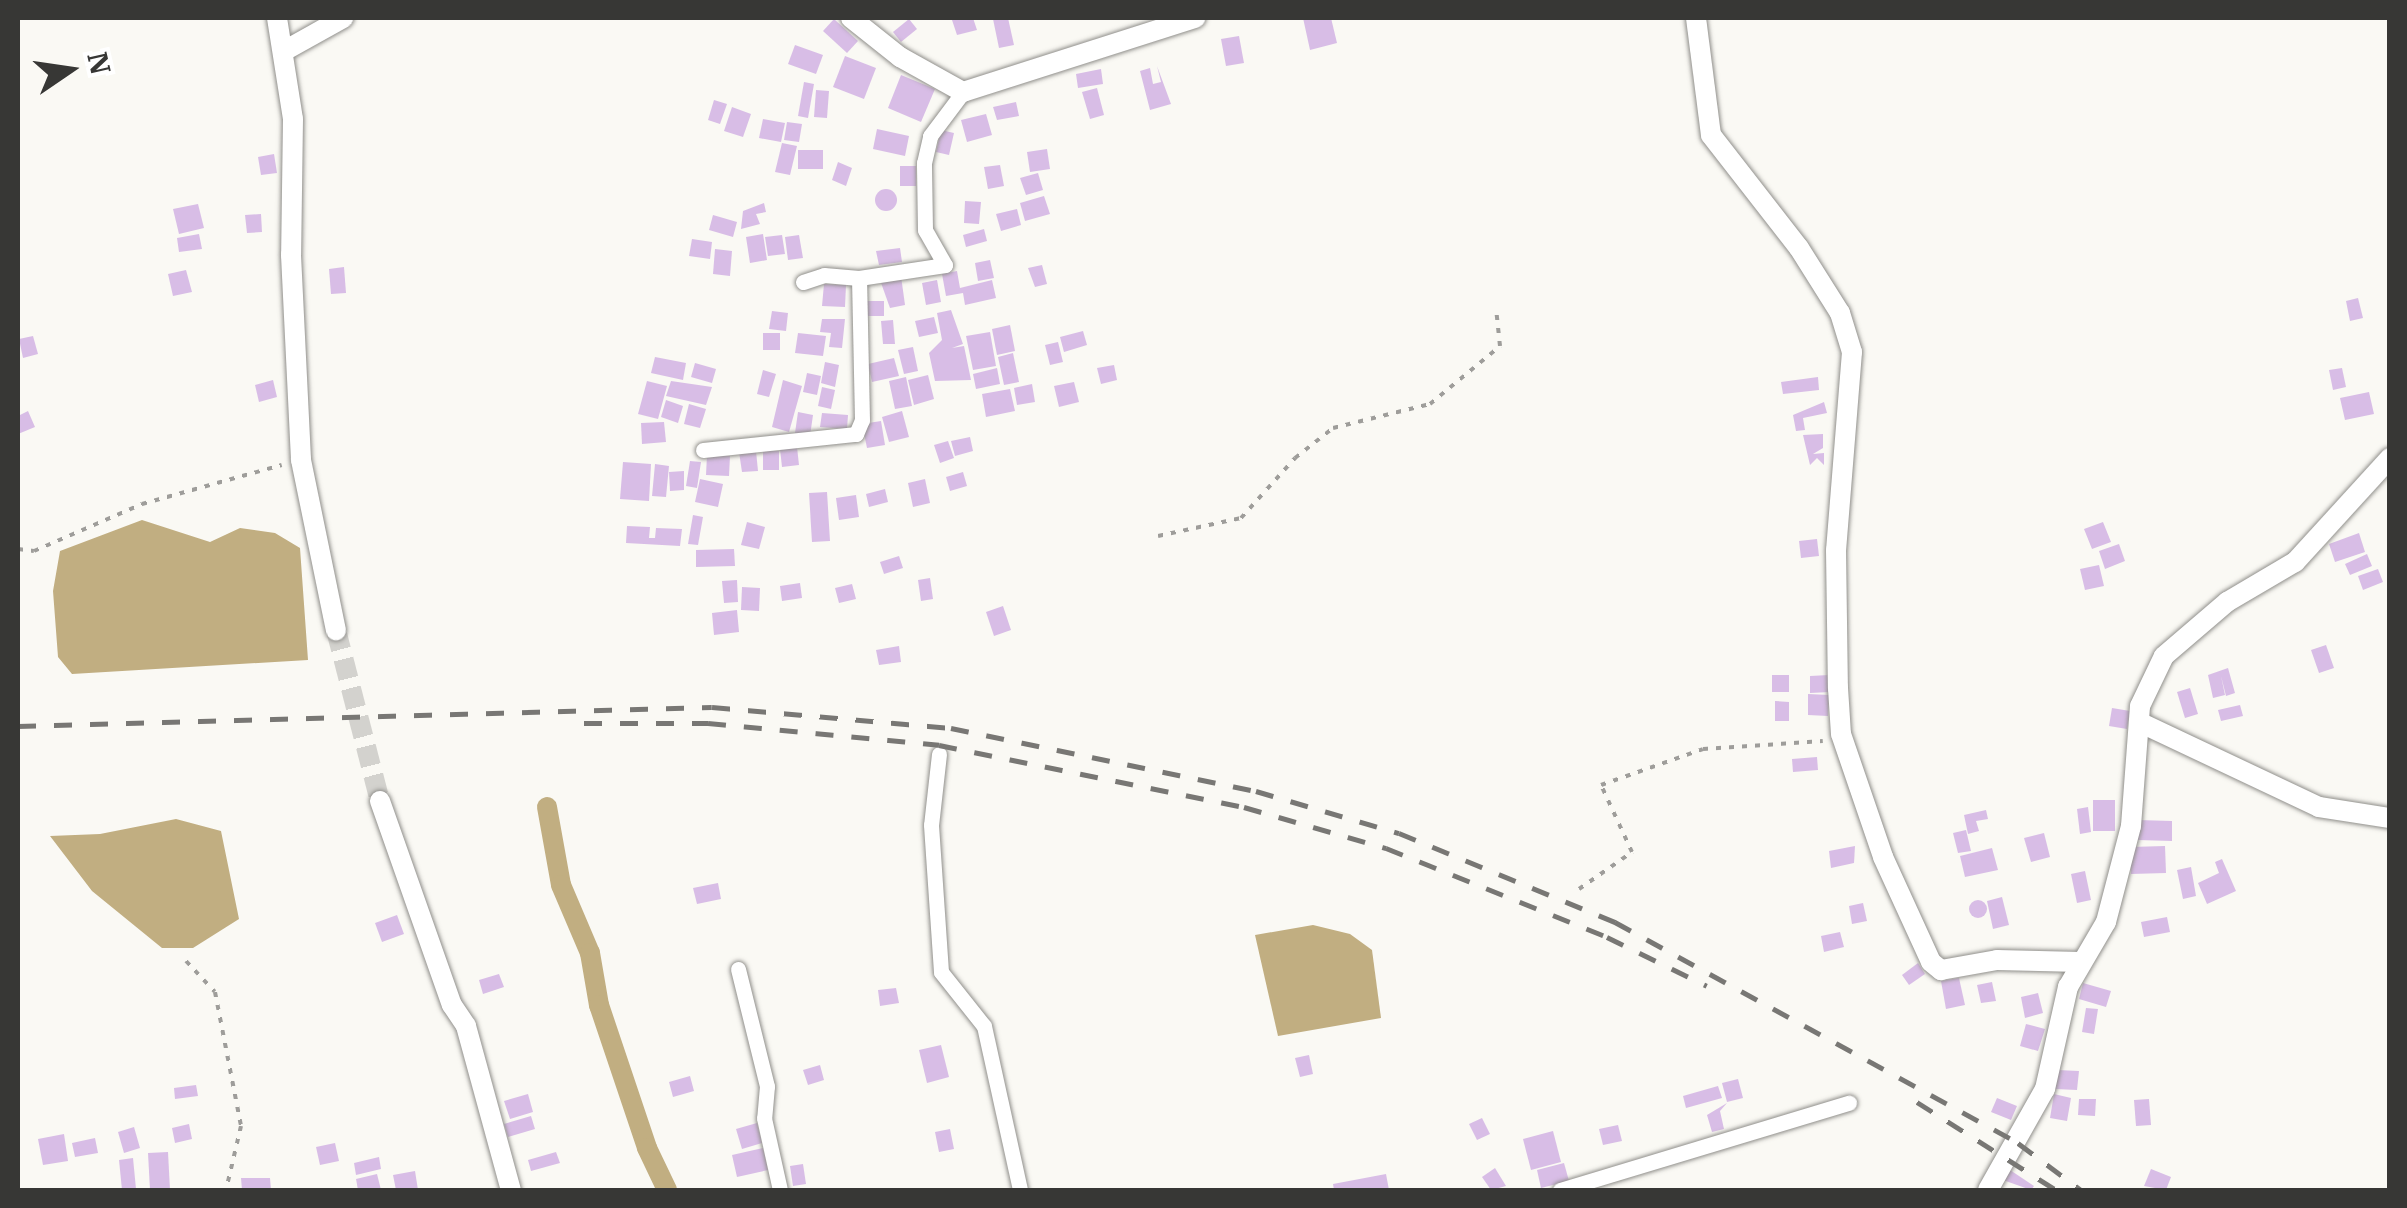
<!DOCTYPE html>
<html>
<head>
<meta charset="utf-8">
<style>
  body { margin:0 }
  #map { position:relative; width:2407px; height:1208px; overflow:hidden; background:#faf9f4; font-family:"IBM Plex Serif",serif }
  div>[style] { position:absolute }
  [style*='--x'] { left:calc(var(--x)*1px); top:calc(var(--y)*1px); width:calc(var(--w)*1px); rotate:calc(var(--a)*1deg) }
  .water>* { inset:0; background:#c1ae81 }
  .canal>* { height:20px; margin:-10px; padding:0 10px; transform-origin:10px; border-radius:10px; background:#c1ae81 }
  .building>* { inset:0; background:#d8bde6 }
  .round { border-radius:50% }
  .tertiary-tunnel>* { height:20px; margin-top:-10px; transform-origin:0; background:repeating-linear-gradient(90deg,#d3d2ce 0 20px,transparent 0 30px) }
  .path>* { height:4px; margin-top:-2px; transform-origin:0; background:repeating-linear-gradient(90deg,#9e9d9a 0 5px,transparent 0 13px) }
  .roads { filter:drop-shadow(0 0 2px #908f8b) drop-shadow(0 0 2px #908f8b) }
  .minor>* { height:15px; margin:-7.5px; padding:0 7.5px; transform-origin:7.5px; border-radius:7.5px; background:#fff }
  .tertiary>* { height:20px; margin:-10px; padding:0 10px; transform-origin:10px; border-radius:10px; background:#fff }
  .rail>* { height:5px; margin-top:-2.5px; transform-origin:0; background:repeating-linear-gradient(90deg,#787774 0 18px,transparent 0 36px) }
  span { translate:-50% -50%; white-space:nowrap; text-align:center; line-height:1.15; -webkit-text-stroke:9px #fff; paint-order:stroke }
  .frame { position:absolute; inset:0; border:20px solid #373735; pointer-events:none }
  .north { position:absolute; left:20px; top:20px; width:100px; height:100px; -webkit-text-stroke:8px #fff; paint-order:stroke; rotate:77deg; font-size:28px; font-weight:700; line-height:40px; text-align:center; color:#373735 }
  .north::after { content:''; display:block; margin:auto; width:35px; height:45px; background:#373735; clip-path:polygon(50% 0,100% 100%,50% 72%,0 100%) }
</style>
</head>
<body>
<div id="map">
  <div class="water">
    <div style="clip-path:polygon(142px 520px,210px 542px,240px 528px,275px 533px,300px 548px,308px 660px,72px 674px,58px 657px,53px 591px,60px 551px)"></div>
    <div style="clip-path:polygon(176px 819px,221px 831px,239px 919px,193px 948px,162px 948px,92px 891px,50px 836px,100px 834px)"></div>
    <div style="clip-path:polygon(1313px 925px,1350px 934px,1372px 950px,1381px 1018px,1278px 1036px,1255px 935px)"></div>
  </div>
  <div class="canal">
    <div style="--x:547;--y:807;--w:79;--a:79.8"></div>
    <div style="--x:561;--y:885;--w:74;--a:66.9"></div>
    <div style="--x:590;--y:953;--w:53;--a:80.2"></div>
    <div style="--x:599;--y:1005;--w:151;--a:71.4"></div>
    <div style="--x:647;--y:1148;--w:47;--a:64.5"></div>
  </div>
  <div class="building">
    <div style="clip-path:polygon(961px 18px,973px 18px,977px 30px,957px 35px,952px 20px)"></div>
    <div style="clip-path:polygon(1008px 18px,1014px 45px,999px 48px,993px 19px)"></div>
    <div style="clip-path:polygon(1303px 18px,1331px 18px,1337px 43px,1310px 50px)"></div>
    <div style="clip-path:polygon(834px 19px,858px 41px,847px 53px,823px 31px)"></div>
    <div style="clip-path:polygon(909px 19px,917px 29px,901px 42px,893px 32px)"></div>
    <div style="clip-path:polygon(1239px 36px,1244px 63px,1226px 66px,1221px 39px)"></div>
    <div style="clip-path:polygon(795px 45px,823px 55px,816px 74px,788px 64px)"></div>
    <div style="clip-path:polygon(845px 56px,876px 68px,864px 99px,833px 87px)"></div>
    <div style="clip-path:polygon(1157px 66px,1171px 104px,1150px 110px,1140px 71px,1150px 68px,1153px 84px,1161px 82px)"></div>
    <div style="clip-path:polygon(1101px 69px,1103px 84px,1078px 88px,1076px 74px)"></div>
    <div style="clip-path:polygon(901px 75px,935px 89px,921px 122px,888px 108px)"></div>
    <div style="clip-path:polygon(804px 82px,814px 84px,808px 118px,798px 116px)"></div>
    <div style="clip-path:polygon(1097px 88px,1104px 115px,1090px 119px,1082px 92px)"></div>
    <div style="clip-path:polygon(816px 90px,829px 91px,827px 118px,814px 117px)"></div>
    <div style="clip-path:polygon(714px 100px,727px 104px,720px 124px,708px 120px)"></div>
    <div style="clip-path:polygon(1016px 102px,1019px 116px,997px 120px,993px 107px)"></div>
    <div style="clip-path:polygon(732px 107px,751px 114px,743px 137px,724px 131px)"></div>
    <div style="clip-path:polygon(986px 114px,992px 135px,967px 142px,961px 120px)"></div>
    <div style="clip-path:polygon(763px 119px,785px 123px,781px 142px,759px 138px)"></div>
    <div style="clip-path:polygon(787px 122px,802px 124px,799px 142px,784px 140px)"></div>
    <div style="clip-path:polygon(877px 129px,909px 136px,905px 156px,873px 149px)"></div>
    <div style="clip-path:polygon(941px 130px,954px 133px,949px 155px,936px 152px)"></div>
    <div style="clip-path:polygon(782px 143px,797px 146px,790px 175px,775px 172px)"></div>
    <div style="clip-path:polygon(1047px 149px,1050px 169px,1030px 172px,1027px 152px)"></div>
    <div style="clip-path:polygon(798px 150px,823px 150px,823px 169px,798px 169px)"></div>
    <div style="clip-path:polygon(274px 154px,277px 173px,261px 175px,258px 157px)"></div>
    <div style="clip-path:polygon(838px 162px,852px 168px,846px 186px,832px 180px)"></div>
    <div style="clip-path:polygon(1000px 165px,1004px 186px,988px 189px,984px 167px)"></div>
    <div style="clip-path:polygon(900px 166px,916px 166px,916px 186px,900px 186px)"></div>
    <div style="clip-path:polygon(1038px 173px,1043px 190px,1026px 195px,1020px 178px)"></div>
    <div class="round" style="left:875px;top:189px;width:22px;height:22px"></div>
    <div style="clip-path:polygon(1044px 196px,1050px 214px,1025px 221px,1020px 203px)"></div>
    <div style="clip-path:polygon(965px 201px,981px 202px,979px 224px,964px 223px)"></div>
    <div style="clip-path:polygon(764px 203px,766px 212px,756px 214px,760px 224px,741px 229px,743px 211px)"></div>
    <div style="clip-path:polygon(198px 204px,204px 228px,179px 234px,173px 209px)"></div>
    <div style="clip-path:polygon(1017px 209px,1021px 225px,1001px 231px,996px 214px)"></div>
    <div style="clip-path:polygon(261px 214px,262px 232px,247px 233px,245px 215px)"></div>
    <div style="clip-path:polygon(713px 215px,737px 222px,733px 237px,709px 230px)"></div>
    <div style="clip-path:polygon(984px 229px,987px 241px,966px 247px,963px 235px)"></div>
    <div style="clip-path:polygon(199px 234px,202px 249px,179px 252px,177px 238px)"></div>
    <div style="clip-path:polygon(763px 234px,767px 260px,750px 263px,746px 237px)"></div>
    <div style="clip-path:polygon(782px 235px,785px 254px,768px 256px,765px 237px)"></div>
    <div style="clip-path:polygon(799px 235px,803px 258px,788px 260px,785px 237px)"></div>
    <div style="clip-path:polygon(692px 239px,712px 242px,710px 259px,689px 256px)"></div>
    <div style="clip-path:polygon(900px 248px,902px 262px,879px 265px,876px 251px)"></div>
    <div style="clip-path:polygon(715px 249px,732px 251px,730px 276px,713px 274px)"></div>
    <div style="clip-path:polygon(990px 260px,994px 278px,978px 281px,975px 263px)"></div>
    <div style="clip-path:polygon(1042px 265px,1047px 284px,1035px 287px,1028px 268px)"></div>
    <div style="clip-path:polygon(344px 267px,346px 293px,331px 294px,329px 269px)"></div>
    <div style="clip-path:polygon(186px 270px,192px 292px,173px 296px,168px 274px)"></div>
    <div style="clip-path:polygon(957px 271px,960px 288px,992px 280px,996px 298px,965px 305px,963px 293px,946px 296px,942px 274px)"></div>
    <div style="clip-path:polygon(901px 276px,905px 305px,890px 308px,880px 280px)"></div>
    <div style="clip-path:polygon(937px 280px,941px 302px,926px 305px,922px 283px)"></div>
    <div style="clip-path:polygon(824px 284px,846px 285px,845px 307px,822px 306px)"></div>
    <div style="clip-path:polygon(2358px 298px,2363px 318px,2350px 321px,2346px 301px)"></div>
    <div style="clip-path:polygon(866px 301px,884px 301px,884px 316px,866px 316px)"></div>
    <div style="clip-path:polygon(951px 310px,963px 344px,952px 348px,964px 346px,971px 380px,935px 381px,929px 353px,942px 340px,937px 313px)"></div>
    <div style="clip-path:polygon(772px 311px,788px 313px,786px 331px,769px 329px)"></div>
    <div style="clip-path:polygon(934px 317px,938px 333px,919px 337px,915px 321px)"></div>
    <div style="clip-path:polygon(822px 319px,845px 319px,842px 348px,829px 347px,831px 333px,820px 332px)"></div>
    <div style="clip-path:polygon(893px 320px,895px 344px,883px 344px,881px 321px)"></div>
    <div style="clip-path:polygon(1010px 325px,1015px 351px,997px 355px,992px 329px)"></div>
    <div style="clip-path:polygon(1083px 331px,1087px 345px,1064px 352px,1060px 337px)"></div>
    <div style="clip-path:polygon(990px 332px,996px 366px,973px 370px,966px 336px)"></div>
    <div style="clip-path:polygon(763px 333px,780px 333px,780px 350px,763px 350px)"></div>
    <div style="clip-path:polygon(798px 333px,826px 336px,823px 356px,795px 353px)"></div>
    <div style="clip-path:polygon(33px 336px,38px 354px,23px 358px,19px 339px)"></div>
    <div style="clip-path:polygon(1058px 342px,1063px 362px,1050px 365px,1045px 345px)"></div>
    <div style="clip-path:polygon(913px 347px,918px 371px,904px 374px,898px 350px)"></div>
    <div style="clip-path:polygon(1013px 353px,1019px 382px,1004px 385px,998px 357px)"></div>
    <div style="clip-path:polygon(655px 357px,686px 363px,683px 380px,651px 373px)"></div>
    <div style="clip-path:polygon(894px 358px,899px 376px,872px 382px,868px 364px)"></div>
    <div style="clip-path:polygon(825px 362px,839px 365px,835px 387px,821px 383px)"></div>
    <div style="clip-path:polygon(695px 363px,716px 369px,712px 383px,691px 377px)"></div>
    <div style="clip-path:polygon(1114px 365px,1117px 380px,1101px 384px,1097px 368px)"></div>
    <div style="clip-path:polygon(997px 368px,1000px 384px,976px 389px,973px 374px)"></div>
    <div style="clip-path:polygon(2342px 368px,2346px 387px,2333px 390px,2329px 370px)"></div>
    <div style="clip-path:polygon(763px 370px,776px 374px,769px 397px,757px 394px)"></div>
    <div style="clip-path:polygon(807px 373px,821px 376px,817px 395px,803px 392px)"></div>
    <div style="clip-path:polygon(928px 375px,934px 399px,914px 405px,908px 380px)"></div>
    <div style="clip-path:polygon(906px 377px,912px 406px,895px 409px,889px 381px)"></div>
    <div style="clip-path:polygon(1818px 377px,1819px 390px,1783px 394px,1781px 382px)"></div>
    <div style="clip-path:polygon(273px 380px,277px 397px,259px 402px,255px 385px)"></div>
    <div style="clip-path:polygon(783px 380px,802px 386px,789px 432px,772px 427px)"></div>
    <div style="clip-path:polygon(647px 381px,667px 386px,658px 419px,638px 414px)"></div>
    <div style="clip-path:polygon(671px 381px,712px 387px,706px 405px,666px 396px)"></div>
    <div style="clip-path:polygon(1074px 382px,1079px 402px,1059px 407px,1054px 386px)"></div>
    <div style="clip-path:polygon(1032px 384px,1035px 402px,1017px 405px,1014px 388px)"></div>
    <div style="clip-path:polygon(822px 387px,835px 390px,831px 409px,818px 406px)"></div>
    <div style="clip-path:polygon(1010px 389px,1015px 411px,986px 417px,982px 394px)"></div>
    <div style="clip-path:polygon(2369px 392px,2374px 414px,2345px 420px,2340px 398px)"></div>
    <div style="clip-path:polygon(666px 400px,683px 406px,678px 423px,661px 417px)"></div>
    <div style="clip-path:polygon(1824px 402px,1827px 413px,1803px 418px,1805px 430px,1796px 431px,1793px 415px)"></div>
    <div style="clip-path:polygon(689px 404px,706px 409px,700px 428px,684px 424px)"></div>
    <div style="clip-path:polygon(28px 411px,35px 427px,18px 434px,18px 416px)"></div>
    <div style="clip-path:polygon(902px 411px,909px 437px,889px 442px,882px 417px)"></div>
    <div style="clip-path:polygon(798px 412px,813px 415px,810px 436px,795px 433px)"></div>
    <div style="clip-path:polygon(822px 413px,848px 415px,847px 429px,820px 427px)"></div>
    <div style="clip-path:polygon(881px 421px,885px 445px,867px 448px,862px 424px)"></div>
    <div style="clip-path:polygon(664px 422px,666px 442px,642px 444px,641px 423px)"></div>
    <div style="clip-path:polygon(1823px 434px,1823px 448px,1813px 454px,1824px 453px,1824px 465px,1817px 458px,1810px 465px,1803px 435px)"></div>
    <div style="clip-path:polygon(970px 437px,973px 451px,955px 456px,951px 441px)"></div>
    <div style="clip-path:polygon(948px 441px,954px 458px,940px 463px,934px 445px)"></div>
    <div style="clip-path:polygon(797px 447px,799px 465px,782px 467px,780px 449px)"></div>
    <div style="clip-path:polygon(756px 451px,758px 471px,742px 472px,739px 452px)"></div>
    <div style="clip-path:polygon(763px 451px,779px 451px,779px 470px,763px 470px)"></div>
    <div style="clip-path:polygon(707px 455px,730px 456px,729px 476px,706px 475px)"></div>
    <div style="clip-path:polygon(690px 461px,701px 462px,697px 488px,686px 486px)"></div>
    <div style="clip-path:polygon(623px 462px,651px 464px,649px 501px,620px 499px)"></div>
    <div style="clip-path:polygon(655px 464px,669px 466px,666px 497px,652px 496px)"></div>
    <div style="clip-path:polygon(684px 471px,684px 490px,670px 491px,669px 472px)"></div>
    <div style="clip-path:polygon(963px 472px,967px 486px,950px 491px,946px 477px)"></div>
    <div style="clip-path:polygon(700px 479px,723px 484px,718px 507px,695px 502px)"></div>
    <div style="clip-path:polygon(925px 479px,930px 503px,913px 507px,908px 483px)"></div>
    <div style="clip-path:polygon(885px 489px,888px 502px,869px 507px,866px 494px)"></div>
    <div style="clip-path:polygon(827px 492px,830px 541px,812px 542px,809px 493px)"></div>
    <div style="clip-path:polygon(856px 495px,859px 517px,839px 520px,836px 498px)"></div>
    <div style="clip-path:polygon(693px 515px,703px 517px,698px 545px,688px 544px)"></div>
    <div style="clip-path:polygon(747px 522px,765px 527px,759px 549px,741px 545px)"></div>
    <div style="clip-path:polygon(2103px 522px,2111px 542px,2092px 549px,2084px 529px)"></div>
    <div style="clip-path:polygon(627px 526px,650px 527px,649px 538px,655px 538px,656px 528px,682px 529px,680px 546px,626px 543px)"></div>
    <div style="clip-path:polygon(2359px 533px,2365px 552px,2335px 562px,2329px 544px)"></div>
    <div style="clip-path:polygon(1817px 539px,1819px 556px,1801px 558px,1799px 541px)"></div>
    <div style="clip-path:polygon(2119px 544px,2125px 561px,2105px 569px,2099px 551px)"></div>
    <div style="clip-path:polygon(734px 549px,735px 566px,696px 567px,696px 550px)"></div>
    <div style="clip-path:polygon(2367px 554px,2372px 566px,2350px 575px,2345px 564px)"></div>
    <div style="clip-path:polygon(899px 556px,903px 568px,884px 574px,880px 562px)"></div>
    <div style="clip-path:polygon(2099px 565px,2104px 586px,2085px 590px,2080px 569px)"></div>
    <div style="clip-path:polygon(2378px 569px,2383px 582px,2363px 590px,2358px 576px)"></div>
    <div style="clip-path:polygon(930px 578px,933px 599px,921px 601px,918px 580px)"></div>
    <div style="clip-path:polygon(737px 580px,738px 602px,724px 603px,722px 581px)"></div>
    <div style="clip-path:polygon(800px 583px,802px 598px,782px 601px,780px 586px)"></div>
    <div style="clip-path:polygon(852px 584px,856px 599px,839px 603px,835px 588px)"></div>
    <div style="clip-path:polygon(742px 587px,760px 588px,759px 611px,741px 610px)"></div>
    <div style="clip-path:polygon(1003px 606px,1011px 630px,994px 636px,986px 612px)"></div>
    <div style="clip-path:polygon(737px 610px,739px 632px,714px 635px,712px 613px)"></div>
    <div style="clip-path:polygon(2326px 645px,2334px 668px,2319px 673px,2311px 650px)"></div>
    <div style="clip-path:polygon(899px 646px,901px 662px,879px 665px,876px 650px)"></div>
    <div style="clip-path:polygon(2228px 668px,2235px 693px,2226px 696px,2221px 676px,2225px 695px,2213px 698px,2208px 675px)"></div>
    <div style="clip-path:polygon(1772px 675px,1789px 675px,1789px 692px,1772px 692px)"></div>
    <div style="clip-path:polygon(1829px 675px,1830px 692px,1810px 693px,1810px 676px)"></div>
    <div style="clip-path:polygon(2190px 688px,2198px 714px,2185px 718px,2177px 692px)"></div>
    <div style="clip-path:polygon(1808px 694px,1829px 695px,1828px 716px,1808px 715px)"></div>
    <div style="clip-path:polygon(1775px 701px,1789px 702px,1789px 721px,1775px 721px)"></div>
    <div style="clip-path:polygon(2240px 705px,2243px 716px,2221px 721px,2218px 710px)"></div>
    <div style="clip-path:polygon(2112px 708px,2130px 711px,2127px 729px,2109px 726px)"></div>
    <div style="clip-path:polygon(1817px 757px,1818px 770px,1793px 772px,1792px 759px)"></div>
    <div style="clip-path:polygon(2093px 800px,2115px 800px,2115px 831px,2093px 831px)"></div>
    <div style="clip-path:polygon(2088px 807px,2091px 832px,2080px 834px,2077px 809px)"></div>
    <div style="clip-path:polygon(1986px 810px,1988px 819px,1976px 821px,1979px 831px,1968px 834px,1964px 815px)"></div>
    <div style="clip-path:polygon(2138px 820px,2172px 821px,2172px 841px,2137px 840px)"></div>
    <div style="clip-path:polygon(1966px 830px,1971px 851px,1958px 853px,1953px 833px)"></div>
    <div style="clip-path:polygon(2044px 833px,2050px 857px,2031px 862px,2024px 838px)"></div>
    <div style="clip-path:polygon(1855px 846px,1854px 863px,1831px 868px,1829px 851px)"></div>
    <div style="clip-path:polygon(2165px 846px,2166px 873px,2131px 874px,2130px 847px)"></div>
    <div style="clip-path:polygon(1992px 848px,1998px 870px,1965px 877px,1960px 856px)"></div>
    <div style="clip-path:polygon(2222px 859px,2236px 891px,2207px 904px,2198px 883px,2219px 873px,2215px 862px)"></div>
    <div style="clip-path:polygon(2191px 867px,2196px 896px,2183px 899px,2177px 870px)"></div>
    <div style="clip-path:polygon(2085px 871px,2091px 900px,2077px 903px,2071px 874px)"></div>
    <div style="clip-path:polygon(718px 883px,721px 899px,697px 904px,693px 888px)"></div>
    <div style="clip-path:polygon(2002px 897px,2009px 925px,1993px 929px,1987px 901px)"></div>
    <div class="round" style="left:1969px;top:900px;width:18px;height:18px"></div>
    <div style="clip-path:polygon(1863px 903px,1867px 921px,1852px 924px,1849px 906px)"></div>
    <div style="clip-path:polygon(397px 915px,404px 934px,382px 942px,375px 923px)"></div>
    <div style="clip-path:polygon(2167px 917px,2170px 932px,2144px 937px,2141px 922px)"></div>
    <div style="clip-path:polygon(1840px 932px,1844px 947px,1824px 952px,1821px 936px)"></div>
    <div style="clip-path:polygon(1918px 963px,1925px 974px,1909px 985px,1902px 975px)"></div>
    <div style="clip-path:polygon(499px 974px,504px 987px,483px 994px,479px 980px)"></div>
    <div style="clip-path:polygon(1959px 978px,1965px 1005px,1946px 1009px,1941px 981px)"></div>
    <div style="clip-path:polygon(1992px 982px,1996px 1001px,1981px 1003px,1977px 985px)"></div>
    <div style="clip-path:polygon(2083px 983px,2111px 991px,2106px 1007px,2079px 999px)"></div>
    <div style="clip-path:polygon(896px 988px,899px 1003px,880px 1006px,878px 990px)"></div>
    <div style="clip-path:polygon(2038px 993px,2043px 1013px,2025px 1018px,2021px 997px)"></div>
    <div style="clip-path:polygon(2086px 1008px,2098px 1009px,2094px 1034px,2082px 1032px)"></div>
    <div style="clip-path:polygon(2026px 1024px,2045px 1029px,2038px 1051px,2020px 1046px)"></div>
    <div style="clip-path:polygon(941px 1045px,949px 1077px,927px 1083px,919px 1050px)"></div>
    <div style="clip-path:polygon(1309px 1055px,1313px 1074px,1300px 1077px,1295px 1058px)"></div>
    <div style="clip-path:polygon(820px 1065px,824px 1080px,808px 1085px,803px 1070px)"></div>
    <div style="clip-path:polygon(2057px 1070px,2079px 1071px,2077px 1090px,2055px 1089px)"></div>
    <div style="clip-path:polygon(690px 1076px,694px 1091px,673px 1097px,669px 1082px)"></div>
    <div style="clip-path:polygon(1738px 1079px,1743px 1098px,1727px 1102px,1722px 1083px)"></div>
    <div style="clip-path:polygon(196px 1085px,198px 1096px,175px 1099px,174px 1088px)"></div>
    <div style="clip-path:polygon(1718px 1086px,1722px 1098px,1686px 1108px,1683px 1096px)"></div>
    <div style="clip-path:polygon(528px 1094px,533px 1112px,510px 1119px,504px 1101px)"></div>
    <div style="clip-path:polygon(2054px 1094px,2071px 1098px,2067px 1121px,2050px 1118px)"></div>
    <div style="clip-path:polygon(1997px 1098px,2017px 1106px,2011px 1120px,1991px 1112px)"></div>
    <div style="clip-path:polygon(2079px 1099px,2096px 1099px,2095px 1116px,2078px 1115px)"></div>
    <div style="clip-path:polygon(2149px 1099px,2151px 1125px,2136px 1126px,2134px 1100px)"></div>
    <div style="clip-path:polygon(1727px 1103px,1720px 1111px,1724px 1129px,1712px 1132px,1707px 1115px)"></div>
    <div style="clip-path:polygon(531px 1116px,535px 1129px,508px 1137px,504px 1124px)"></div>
    <div style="clip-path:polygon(1482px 1118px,1490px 1134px,1477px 1140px,1469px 1124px)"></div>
    <div style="clip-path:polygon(757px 1123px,762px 1143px,742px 1149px,736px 1129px)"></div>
    <div style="clip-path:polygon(189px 1124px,192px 1139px,175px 1143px,172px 1128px)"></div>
    <div style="clip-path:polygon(1618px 1125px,1622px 1141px,1603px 1145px,1599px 1129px)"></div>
    <div style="clip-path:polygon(134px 1127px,140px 1148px,124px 1153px,118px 1132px)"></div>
    <div style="clip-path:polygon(950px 1129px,954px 1149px,939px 1152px,935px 1132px)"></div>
    <div style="clip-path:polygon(1553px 1131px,1561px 1162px,1531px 1170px,1523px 1139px)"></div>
    <div style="clip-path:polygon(64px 1134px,68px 1161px,43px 1165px,38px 1139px)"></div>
    <div style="clip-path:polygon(95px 1138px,98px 1153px,75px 1157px,72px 1143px)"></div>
    <div style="clip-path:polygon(335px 1143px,339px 1161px,320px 1165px,316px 1147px)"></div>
    <div style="clip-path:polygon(763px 1148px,768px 1170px,737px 1177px,732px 1155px)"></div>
    <div style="clip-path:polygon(168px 1152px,170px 1190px,150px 1190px,148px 1153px)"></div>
    <div style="clip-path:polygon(556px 1152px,560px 1163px,531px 1171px,528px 1160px)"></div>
    <div style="clip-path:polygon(379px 1157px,381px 1169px,356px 1175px,354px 1163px)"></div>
    <div style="clip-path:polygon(133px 1158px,136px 1189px,122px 1190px,119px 1160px)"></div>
    <div style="clip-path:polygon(1564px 1163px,1569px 1181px,1541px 1188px,1537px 1170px)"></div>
    <div style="clip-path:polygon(803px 1164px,806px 1184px,793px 1186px,790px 1166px)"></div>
    <div style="clip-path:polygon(1495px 1168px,1506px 1186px,1491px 1190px,1482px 1177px)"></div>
    <div style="clip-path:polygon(2151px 1169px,2171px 1177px,2166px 1190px,2144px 1186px)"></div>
    <div style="clip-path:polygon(2010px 1170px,2034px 1186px,2031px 1190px,2003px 1180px)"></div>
    <div style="clip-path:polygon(415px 1171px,418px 1190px,396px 1190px,393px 1175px)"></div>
    <div style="clip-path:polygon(377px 1174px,381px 1190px,358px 1190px,356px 1179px)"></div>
    <div style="clip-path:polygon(1386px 1174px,1389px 1190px,1334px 1190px,1333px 1184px)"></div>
    <div style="clip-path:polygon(241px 1178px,270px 1178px,271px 1190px,242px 1190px)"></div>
  </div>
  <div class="tertiary-tunnel">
    <div style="--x:336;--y:630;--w:177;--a:75.6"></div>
  </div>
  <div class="path">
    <div style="--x:1158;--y:536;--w:85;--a:-12.2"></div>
    <div style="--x:1241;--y:518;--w:81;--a:-48"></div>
    <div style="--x:1295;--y:458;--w:48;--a:-38.3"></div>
    <div style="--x:1333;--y:428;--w:100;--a:-13.9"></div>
    <div style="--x:1430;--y:404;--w:91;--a:-39.6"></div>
    <div style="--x:1500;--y:346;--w:36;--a:-96"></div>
    <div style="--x:18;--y:549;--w:16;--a:7"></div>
    <div style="--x:34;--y:551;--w:118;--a:-23.5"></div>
    <div style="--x:142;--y:504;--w:145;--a:-15.6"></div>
    <div style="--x:1579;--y:889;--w:65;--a:-34.9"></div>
    <div style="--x:1632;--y:852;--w:74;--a:-114.8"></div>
    <div style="--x:1601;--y:785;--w:108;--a:-19.4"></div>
    <div style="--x:1703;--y:749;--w:120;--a:-3.8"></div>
    <div style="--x:186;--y:961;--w:42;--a:46.9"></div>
    <div style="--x:215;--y:992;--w:136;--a:79"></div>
    <div style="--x:241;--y:1126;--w:66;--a:103.2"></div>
  </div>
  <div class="roads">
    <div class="minor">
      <div style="--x:803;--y:282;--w:22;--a:-18"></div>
      <div style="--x:824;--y:275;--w:35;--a:5"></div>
      <div style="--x:859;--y:278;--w:87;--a:-8.6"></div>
      <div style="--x:945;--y:265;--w:40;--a:-119.7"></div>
      <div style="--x:925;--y:230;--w:67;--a:-90.9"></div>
      <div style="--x:924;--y:163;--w:28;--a:-77"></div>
      <div style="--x:930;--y:136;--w:55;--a:-53.1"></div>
      <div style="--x:703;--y:450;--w:154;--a:-6"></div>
      <div style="--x:856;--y:434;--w:15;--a:-67"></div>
      <div style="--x:862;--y:420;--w:142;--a:-91.2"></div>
      <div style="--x:939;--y:754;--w:71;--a:96.4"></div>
      <div style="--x:931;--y:825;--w:147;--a:86.1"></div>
      <div style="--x:941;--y:972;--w:69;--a:51.5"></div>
      <div style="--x:984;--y:1026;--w:168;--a:77.6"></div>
      <div style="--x:738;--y:969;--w:121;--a:76.1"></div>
      <div style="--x:767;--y:1086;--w:32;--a:95"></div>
      <div style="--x:764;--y:1118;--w:74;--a:77.5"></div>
      <div style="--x:1560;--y:1190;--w:302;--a:-16.8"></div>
    </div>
    <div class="tertiary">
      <div style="--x:277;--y:18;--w:102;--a:81"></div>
      <div style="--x:293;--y:119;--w:136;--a:90.8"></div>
      <div style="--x:291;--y:255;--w:205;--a:87.2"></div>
      <div style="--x:301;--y:460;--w:174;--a:78.4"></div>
      <div style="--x:851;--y:18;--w:63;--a:38.5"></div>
      <div style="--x:900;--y:57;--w:72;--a:29.1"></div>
      <div style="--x:963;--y:92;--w:244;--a:-17.7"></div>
      <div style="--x:1696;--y:18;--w:118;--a:82.7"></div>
      <div style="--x:1711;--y:135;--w:143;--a:52.1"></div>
      <div style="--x:1799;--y:248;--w:77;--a:57.8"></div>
      <div style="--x:1840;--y:313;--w:41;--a:72.9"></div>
      <div style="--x:1852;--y:352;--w:199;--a:94.6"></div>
      <div style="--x:1836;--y:550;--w:138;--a:89.2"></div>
      <div style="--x:1838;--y:688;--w:46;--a:86.3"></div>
      <div style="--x:1841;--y:734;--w:130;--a:71.1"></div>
      <div style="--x:1883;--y:857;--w:115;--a:65.4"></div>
      <div style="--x:1931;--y:962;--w:13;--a:39"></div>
      <div style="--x:1941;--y:970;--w:57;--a:-10.1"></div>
      <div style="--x:1997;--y:960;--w:84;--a:1.4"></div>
      <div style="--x:284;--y:51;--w:68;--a:-29.2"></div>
      <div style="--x:2139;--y:722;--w:199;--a:25.3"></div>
      <div style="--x:2319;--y:807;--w:72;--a:8.8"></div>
      <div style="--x:380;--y:801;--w:216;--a:70.6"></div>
      <div style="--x:452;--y:1005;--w:25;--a:56"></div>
      <div style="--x:466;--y:1026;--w:170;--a:74.7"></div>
      <div style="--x:1988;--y:1190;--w:116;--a:-60.6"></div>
      <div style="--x:2045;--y:1089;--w:105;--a:-77.3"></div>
      <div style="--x:2068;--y:987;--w:75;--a:-59.7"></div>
      <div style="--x:2106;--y:922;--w:99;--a:-75.4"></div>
      <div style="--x:2131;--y:826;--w:120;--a:-85.7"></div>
      <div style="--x:2140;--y:706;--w:55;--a:-64.4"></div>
      <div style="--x:2164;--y:656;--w:83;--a:-40.6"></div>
      <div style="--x:2227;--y:602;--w:79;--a:-30.5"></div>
      <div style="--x:2295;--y:562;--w:141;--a:-47.6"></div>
    </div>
  </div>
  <div class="rail">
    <div style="--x:584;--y:723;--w:124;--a:0"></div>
    <div style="--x:708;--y:723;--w:232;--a:5.4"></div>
    <div style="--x:939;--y:745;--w:311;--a:11.5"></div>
    <div style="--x:1244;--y:807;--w:148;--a:16.1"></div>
    <div style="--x:1386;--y:848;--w:238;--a:21.9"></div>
    <div style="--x:1607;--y:937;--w:111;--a:26.1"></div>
    <div style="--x:18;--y:726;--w:694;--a:-1.57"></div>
    <div style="--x:712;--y:707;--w:240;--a:5"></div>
    <div style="--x:951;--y:728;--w:311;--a:11.7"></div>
    <div style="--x:1256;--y:791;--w:149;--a:16.4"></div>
    <div style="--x:1399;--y:833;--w:234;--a:22.4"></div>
    <div style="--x:1615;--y:922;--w:460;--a:28.7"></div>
    <div style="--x:2018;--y:1143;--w:79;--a:36.7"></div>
    <div style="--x:1917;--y:1102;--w:165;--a:32.3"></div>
  </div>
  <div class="frame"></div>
  <div class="north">N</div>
</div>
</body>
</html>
